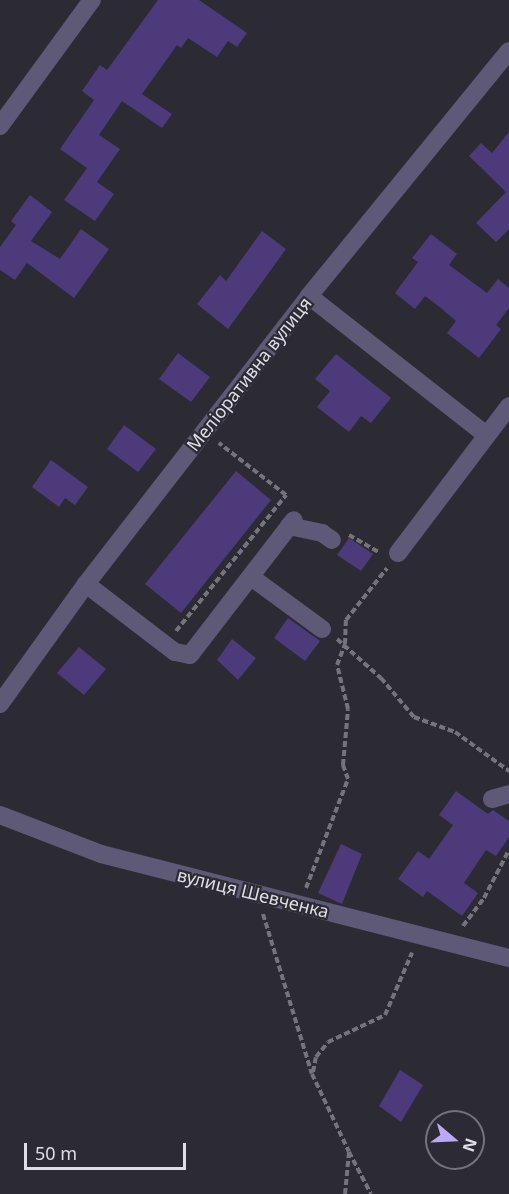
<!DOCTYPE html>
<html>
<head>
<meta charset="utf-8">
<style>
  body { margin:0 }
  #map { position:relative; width:509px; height:1194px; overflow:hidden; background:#2c2b33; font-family:"Noto Sans",sans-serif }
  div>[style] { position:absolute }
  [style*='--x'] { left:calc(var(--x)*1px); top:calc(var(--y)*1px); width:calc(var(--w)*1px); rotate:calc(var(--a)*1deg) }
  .building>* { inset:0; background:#4c3a7b }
  .path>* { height:4px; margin-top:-2px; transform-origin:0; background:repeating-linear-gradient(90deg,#75747b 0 6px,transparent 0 9px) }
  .minor>* { height:18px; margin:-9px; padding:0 9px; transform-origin:9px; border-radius:9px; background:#5e5977 }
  span { translate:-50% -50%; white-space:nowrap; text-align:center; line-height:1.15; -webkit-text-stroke:4.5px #2c2b33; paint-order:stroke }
  .street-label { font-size:18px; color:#dfdee4 }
  .north { position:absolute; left:425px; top:1110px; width:60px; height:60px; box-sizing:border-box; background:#2c2b33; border:2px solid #74737a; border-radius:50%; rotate:109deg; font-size:16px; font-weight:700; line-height:24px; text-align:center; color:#dfdee4 }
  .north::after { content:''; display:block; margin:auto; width:21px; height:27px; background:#baaaf6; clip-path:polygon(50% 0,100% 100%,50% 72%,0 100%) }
  .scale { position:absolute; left:24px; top:1143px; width:162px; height:27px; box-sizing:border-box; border:3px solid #dfdee4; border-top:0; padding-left:8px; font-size:18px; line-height:21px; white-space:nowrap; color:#dfdee4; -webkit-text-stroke:4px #2c2b33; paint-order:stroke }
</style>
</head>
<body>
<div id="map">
  <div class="building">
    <div style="clip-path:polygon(158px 0,199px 0,247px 33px,237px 47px,228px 41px,217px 57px,188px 38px,181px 48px,177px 45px,142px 94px,172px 114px,162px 128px,122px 101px,99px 135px,120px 149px,97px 182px,114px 194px,95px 221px,64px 200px,87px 168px,60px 149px,94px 100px,82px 91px,100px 65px,107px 70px)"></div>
    <div style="clip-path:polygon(509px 132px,509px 229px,496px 242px,476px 223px,506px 192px,469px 156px,481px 143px,492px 153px)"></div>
    <div style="clip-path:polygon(30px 195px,52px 212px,31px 241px,60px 259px,81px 229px,109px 249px,74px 298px,27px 263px,15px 280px,0 270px,0 247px,16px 225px,11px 221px)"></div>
    <div style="clip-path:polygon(262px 231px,286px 249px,228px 329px,197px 304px,220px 275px,226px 281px)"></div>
    <div style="clip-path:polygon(431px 234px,457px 254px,449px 265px,487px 293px,498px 279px,509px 288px,509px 308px,496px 325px,501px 329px,479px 358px,447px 333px,456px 321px,441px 308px,425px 296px,415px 309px,395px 293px,418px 262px,412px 258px)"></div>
    <div style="clip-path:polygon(178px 353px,210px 377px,191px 402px,159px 379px)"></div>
    <div style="clip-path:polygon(336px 354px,391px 398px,371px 423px,361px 416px,349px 432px,317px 407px,330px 391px,315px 379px)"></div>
    <div style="clip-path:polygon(124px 425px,156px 449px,138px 472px,107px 449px)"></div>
    <div style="clip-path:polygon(51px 460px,88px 487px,75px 505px,65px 498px,59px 507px,32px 487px)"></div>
    <div style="clip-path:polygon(236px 471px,271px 500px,181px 613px,145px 584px)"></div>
    <div style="clip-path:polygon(349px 538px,373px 554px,361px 571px,337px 555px)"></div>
    <div style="clip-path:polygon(288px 618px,320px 641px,305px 661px,274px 638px)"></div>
    <div style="clip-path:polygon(232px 639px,256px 658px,238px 680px,217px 660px)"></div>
    <div style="clip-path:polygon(79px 647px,106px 669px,84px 695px,57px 673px)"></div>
    <div style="clip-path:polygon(456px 791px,488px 814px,493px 810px,509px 821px,509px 837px,496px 856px,486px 850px,464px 883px,478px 893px,462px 916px,427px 891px,423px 897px,398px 879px,418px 851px,429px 859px,453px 825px,439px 815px)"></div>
    <div style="clip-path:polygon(341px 844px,362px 854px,342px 904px,318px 893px)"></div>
    <div style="clip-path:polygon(400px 1070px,423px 1085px,401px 1122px,379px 1106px)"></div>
  </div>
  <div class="path">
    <div style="--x:349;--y:535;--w:34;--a:30"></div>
    <div style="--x:176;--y:631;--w:175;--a:-51"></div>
    <div style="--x:286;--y:495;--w:85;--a:-142.2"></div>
    <div style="--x:337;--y:639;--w:59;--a:41.6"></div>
    <div style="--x:381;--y:678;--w:51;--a:49.8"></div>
    <div style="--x:414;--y:717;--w:44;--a:20.1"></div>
    <div style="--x:455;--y:732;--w:67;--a:35.8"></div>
    <div style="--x:306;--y:888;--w:117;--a:-68.9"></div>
    <div style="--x:348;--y:779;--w:15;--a:-110"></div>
    <div style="--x:343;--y:765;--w:56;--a:-84.9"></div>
    <div style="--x:348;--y:709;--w:45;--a:-104"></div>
    <div style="--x:337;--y:665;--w:22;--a:-69"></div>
    <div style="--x:345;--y:644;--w:24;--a:-88"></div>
    <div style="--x:346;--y:620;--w:66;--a:-51.7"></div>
    <div style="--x:263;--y:914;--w:167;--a:73"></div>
    <div style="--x:312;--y:1074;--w:86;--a:64.6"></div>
    <div style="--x:349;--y:1152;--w:42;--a:95.4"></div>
    <div style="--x:463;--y:926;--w:35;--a:-53"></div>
    <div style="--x:484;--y:898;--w:54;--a:-62.5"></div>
    <div style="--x:313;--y:1072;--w:15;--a:-79"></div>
    <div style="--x:316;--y:1057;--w:19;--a:-51"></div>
    <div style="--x:328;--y:1042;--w:63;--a:-25.3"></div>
    <div style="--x:385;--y:1015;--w:68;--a:-66.5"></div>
    <div style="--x:349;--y:1152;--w:47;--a:62.4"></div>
  </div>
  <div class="minor">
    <div style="--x:0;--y:126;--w:156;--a:-53.9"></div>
    <div style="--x:309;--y:296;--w:225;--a:38.1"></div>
    <div style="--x:289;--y:526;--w:34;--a:12"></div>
    <div style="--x:322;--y:533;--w:12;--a:35"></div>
    <div style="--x:398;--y:553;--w:184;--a:-52.9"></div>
    <div style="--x:251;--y:577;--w:88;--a:36.2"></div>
    <div style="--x:86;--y:584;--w:112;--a:37.4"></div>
    <div style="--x:175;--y:652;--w:15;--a:11"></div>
    <div style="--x:190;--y:655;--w:170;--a:-52.4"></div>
    <div style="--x:0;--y:704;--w:148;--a:-54.4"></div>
    <div style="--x:86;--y:584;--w:364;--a:-52.2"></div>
    <div style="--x:309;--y:296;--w:316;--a:-50.8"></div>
    <div style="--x:492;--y:799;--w:18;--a:-16"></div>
    <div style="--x:0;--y:815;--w:108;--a:21.1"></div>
    <div style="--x:101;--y:854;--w:421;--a:14.3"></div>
  </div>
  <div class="street-label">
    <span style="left:249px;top:374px;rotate:-52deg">Меліоративна вулиця</span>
    <span style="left:253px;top:893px;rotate:14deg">вулиця Шевченка</span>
  </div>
  <div class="north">N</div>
  <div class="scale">50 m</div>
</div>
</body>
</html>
